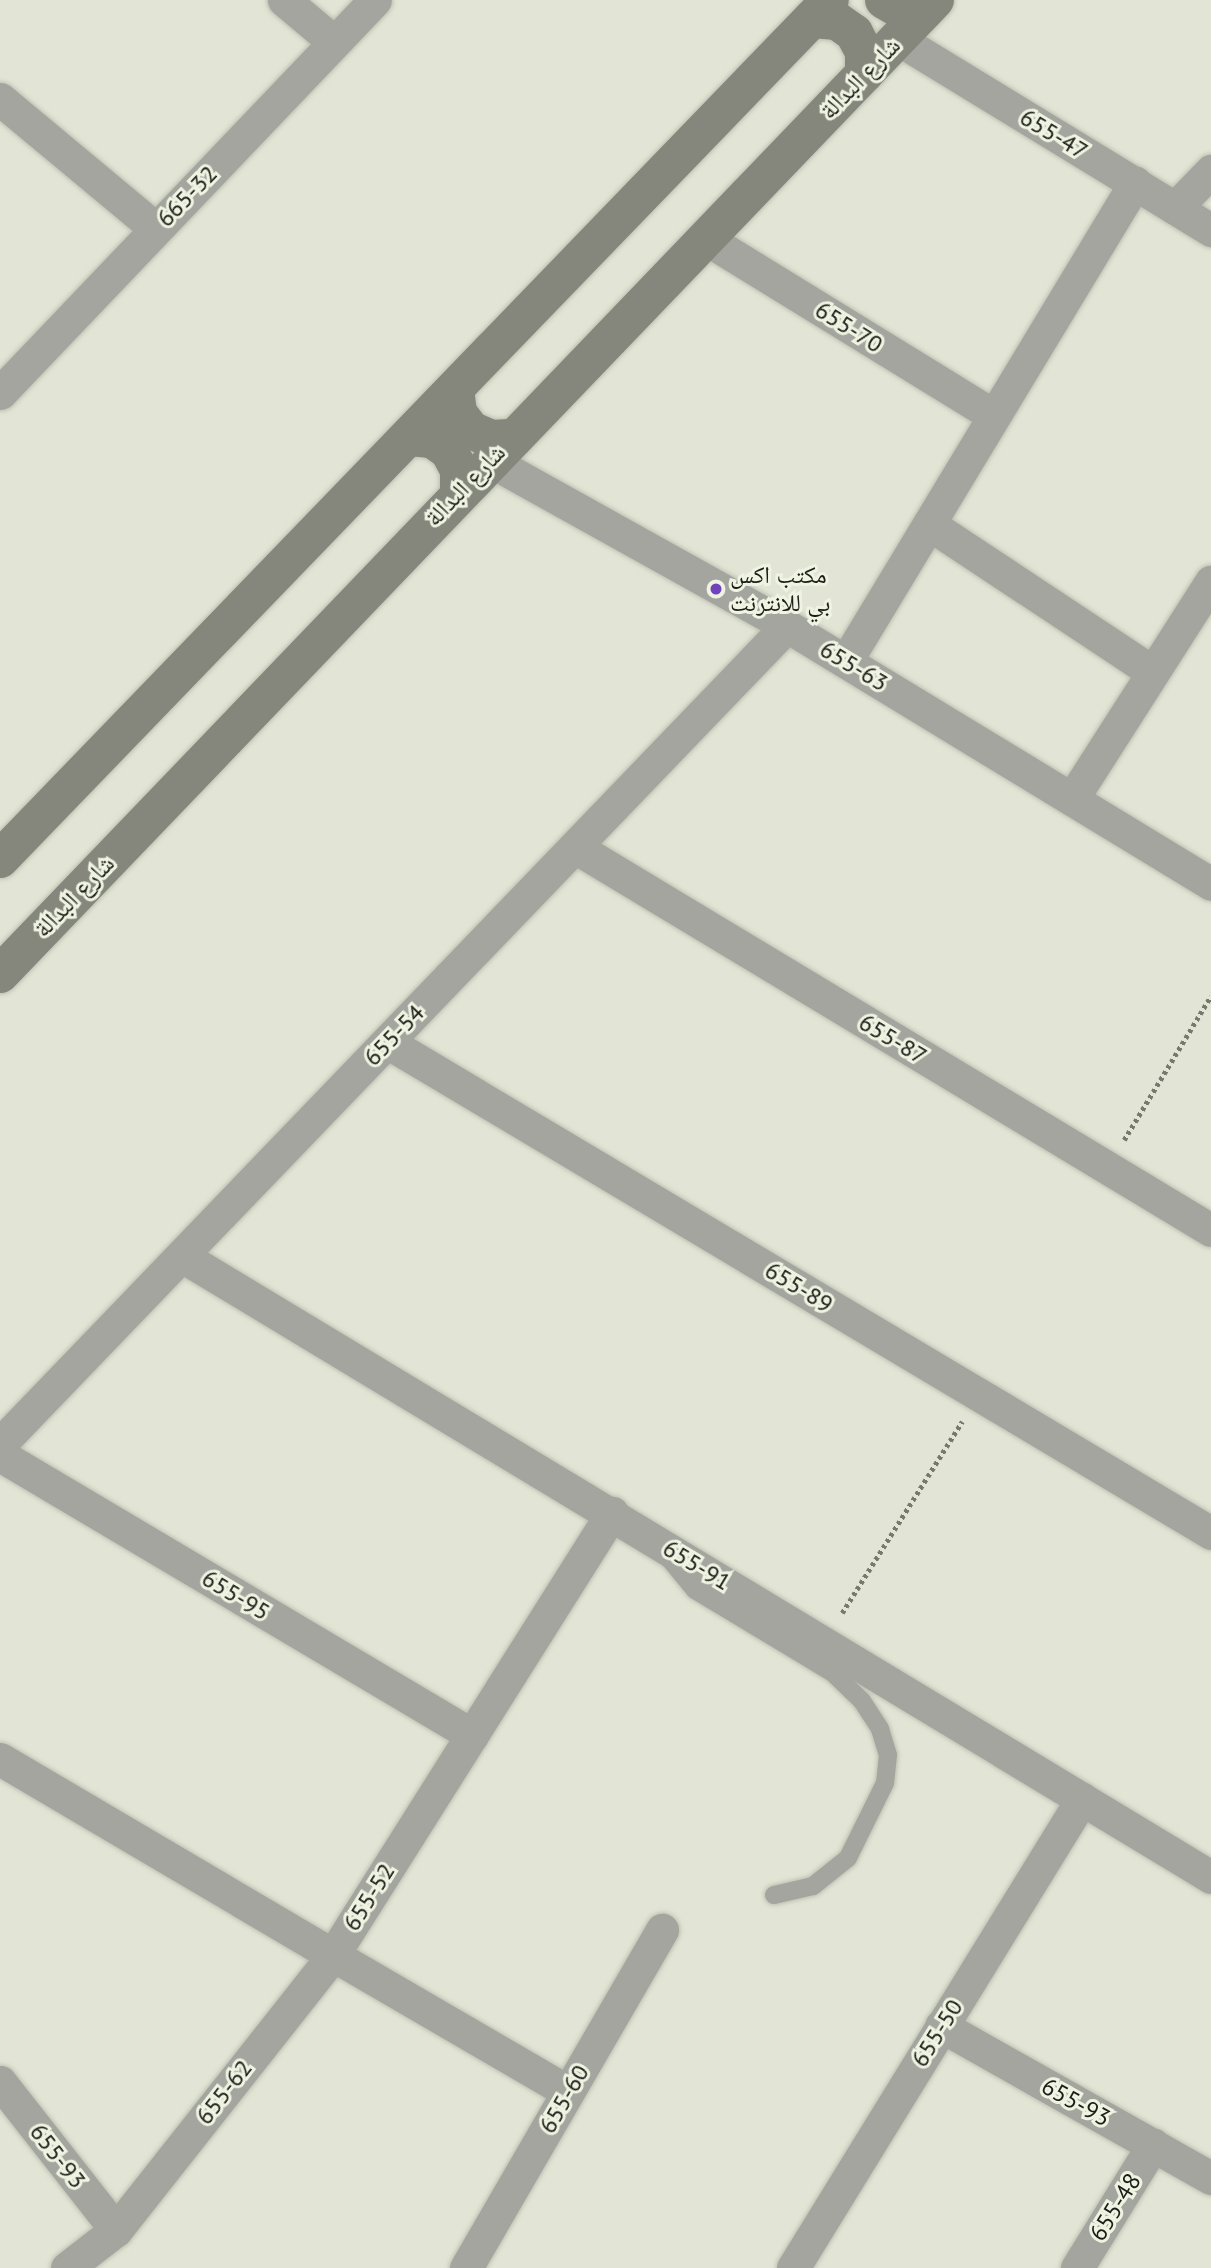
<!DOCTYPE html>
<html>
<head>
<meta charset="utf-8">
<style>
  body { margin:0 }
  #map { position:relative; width:1211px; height:2268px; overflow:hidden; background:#e2e5d5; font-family:"PT Sans","Noto Naskh Arabic",sans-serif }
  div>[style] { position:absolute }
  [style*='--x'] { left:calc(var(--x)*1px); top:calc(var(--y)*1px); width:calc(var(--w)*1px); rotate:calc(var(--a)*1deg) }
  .path>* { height:4.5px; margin-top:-2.25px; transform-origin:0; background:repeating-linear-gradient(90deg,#77796f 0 3.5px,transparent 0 7px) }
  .roads { filter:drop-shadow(0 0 2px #bec1b3) drop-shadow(0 0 2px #bec1b3) }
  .lane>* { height:18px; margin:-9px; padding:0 9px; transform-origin:9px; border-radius:9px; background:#a4a59e }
  .street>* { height:33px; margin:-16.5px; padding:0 16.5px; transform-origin:16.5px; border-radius:16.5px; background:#a4a59e }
  .secondary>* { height:38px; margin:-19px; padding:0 19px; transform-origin:19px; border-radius:19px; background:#85877d }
  .dots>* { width:19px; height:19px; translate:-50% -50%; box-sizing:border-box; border:4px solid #eff3e2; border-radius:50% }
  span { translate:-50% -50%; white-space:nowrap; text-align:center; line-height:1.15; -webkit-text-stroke:6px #eff3e2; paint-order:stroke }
  .street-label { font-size:24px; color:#1c1d18 }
  .poi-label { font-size:24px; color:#1c1d18 }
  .left { translate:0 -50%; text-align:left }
</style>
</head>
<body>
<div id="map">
  <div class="path">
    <div style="--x:1124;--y:1140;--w:168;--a:-58.9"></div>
    <div style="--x:842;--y:1613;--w:226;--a:-57.9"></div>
  </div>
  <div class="roads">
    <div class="lane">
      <div style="--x:667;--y:1556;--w:44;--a:50.5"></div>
      <div style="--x:695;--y:1590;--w:161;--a:31"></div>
      <div style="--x:833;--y:1673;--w:40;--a:44"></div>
      <div style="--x:862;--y:1701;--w:33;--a:57"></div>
      <div style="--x:880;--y:1729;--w:27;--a:73"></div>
      <div style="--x:888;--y:1755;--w:28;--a:96"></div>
      <div style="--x:885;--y:1783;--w:84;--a:116.3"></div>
      <div style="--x:848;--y:1858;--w:45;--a:141.3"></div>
      <div style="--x:813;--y:1886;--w:40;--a:167"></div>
    </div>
    <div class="street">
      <div style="--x:284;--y:0;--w:65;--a:40"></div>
      <div style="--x:898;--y:39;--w:367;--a:31.4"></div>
      <div style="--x:0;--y:99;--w:203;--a:39.8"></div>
      <div style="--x:1175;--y:208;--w:52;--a:-45.8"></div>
      <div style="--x:705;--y:238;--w:339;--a:31.6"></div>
      <div style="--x:0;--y:393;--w:543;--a:-46.34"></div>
      <div style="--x:489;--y:460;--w:341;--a:29.1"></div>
      <div style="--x:787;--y:626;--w:496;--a:31.3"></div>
      <div style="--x:929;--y:524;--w:268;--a:33.5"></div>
      <div style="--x:846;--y:661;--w:559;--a:-58.84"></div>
      <div style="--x:1072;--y:799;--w:258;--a:-57.4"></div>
      <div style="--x:575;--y:847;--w:742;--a:31.06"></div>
      <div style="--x:387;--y:1042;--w:959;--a:30.79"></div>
      <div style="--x:182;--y:1256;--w:1202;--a:31.11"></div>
      <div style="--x:0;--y:1444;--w:1135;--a:-46.11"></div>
      <div style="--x:0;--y:1455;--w:549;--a:30.68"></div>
      <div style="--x:0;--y:1759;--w:386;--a:30.5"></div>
      <div style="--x:333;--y:1955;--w:523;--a:-57.74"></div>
      <div style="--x:941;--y:2026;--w:310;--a:29.4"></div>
      <div style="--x:0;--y:2082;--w:188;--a:51.9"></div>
      <div style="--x:67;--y:2268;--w:62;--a:-37.8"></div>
      <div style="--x:116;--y:2230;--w:350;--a:-51.7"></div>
      <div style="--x:333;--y:1955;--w:272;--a:30.2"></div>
      <div style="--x:466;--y:2268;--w:391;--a:-59.9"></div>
      <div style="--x:793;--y:2268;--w:551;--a:-58.36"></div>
      <div style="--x:1077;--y:2268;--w:145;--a:-58.3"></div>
    </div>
    <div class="secondary">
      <div style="--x:884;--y:0;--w:22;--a:30"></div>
      <div style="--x:903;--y:11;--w:21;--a:0"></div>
      <div style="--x:812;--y:19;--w:25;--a:5"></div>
      <div style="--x:837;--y:21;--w:21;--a:35"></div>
      <div style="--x:854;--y:33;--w:21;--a:62"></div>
      <div style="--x:864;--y:52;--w:22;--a:90"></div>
      <div style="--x:455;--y:389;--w:24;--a:83"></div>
      <div style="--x:458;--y:413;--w:21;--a:53"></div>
      <div style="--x:471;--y:430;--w:22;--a:24"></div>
      <div style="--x:491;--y:439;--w:19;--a:-3"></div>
      <div style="--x:409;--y:437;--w:23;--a:5"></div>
      <div style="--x:432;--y:439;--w:21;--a:35"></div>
      <div style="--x:449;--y:451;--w:21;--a:62"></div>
      <div style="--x:459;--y:470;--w:21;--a:90"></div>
      <div style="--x:0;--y:859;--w:1194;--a:-45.98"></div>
      <div style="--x:0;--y:974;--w:1350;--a:-46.17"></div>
    </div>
  </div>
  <div class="dots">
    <div style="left:716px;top:589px;background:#7144bc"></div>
  </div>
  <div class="street-label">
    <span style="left:860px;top:78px;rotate:-46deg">شارع البدالة</span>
    <span style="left:1054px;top:134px;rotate:31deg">655-47</span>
    <span style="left:187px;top:196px;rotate:-46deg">665-32</span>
    <span style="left:849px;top:327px;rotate:32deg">655-70</span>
    <span style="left:465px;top:485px;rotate:-46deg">شارع البدالة</span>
    <span style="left:854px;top:666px;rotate:31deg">655-63</span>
    <span style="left:74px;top:896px;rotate:-46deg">شارع البدالة</span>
    <span style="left:394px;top:1035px;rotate:-46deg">655-54</span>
    <span style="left:893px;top:1039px;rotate:31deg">655-87</span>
    <span style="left:799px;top:1287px;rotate:31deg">655-89</span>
    <span style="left:697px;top:1565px;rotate:31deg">655-91</span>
    <span style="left:236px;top:1595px;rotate:31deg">655-95</span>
    <span style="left:369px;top:1897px;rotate:-58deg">655-52</span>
    <span style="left:937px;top:2033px;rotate:-58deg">655-50</span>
    <span style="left:224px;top:2092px;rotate:-52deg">655-62</span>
    <span style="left:564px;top:2099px;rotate:-60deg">655-60</span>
    <span style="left:1076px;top:2102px;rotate:29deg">655-93</span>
    <span style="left:58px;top:2156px;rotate:52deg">655-93</span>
    <span style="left:1115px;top:2207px;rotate:-58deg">655-48</span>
  </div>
  <div class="poi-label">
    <span class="left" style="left:730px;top:589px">مكتب اكس<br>بي للانترنت</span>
  </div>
</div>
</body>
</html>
